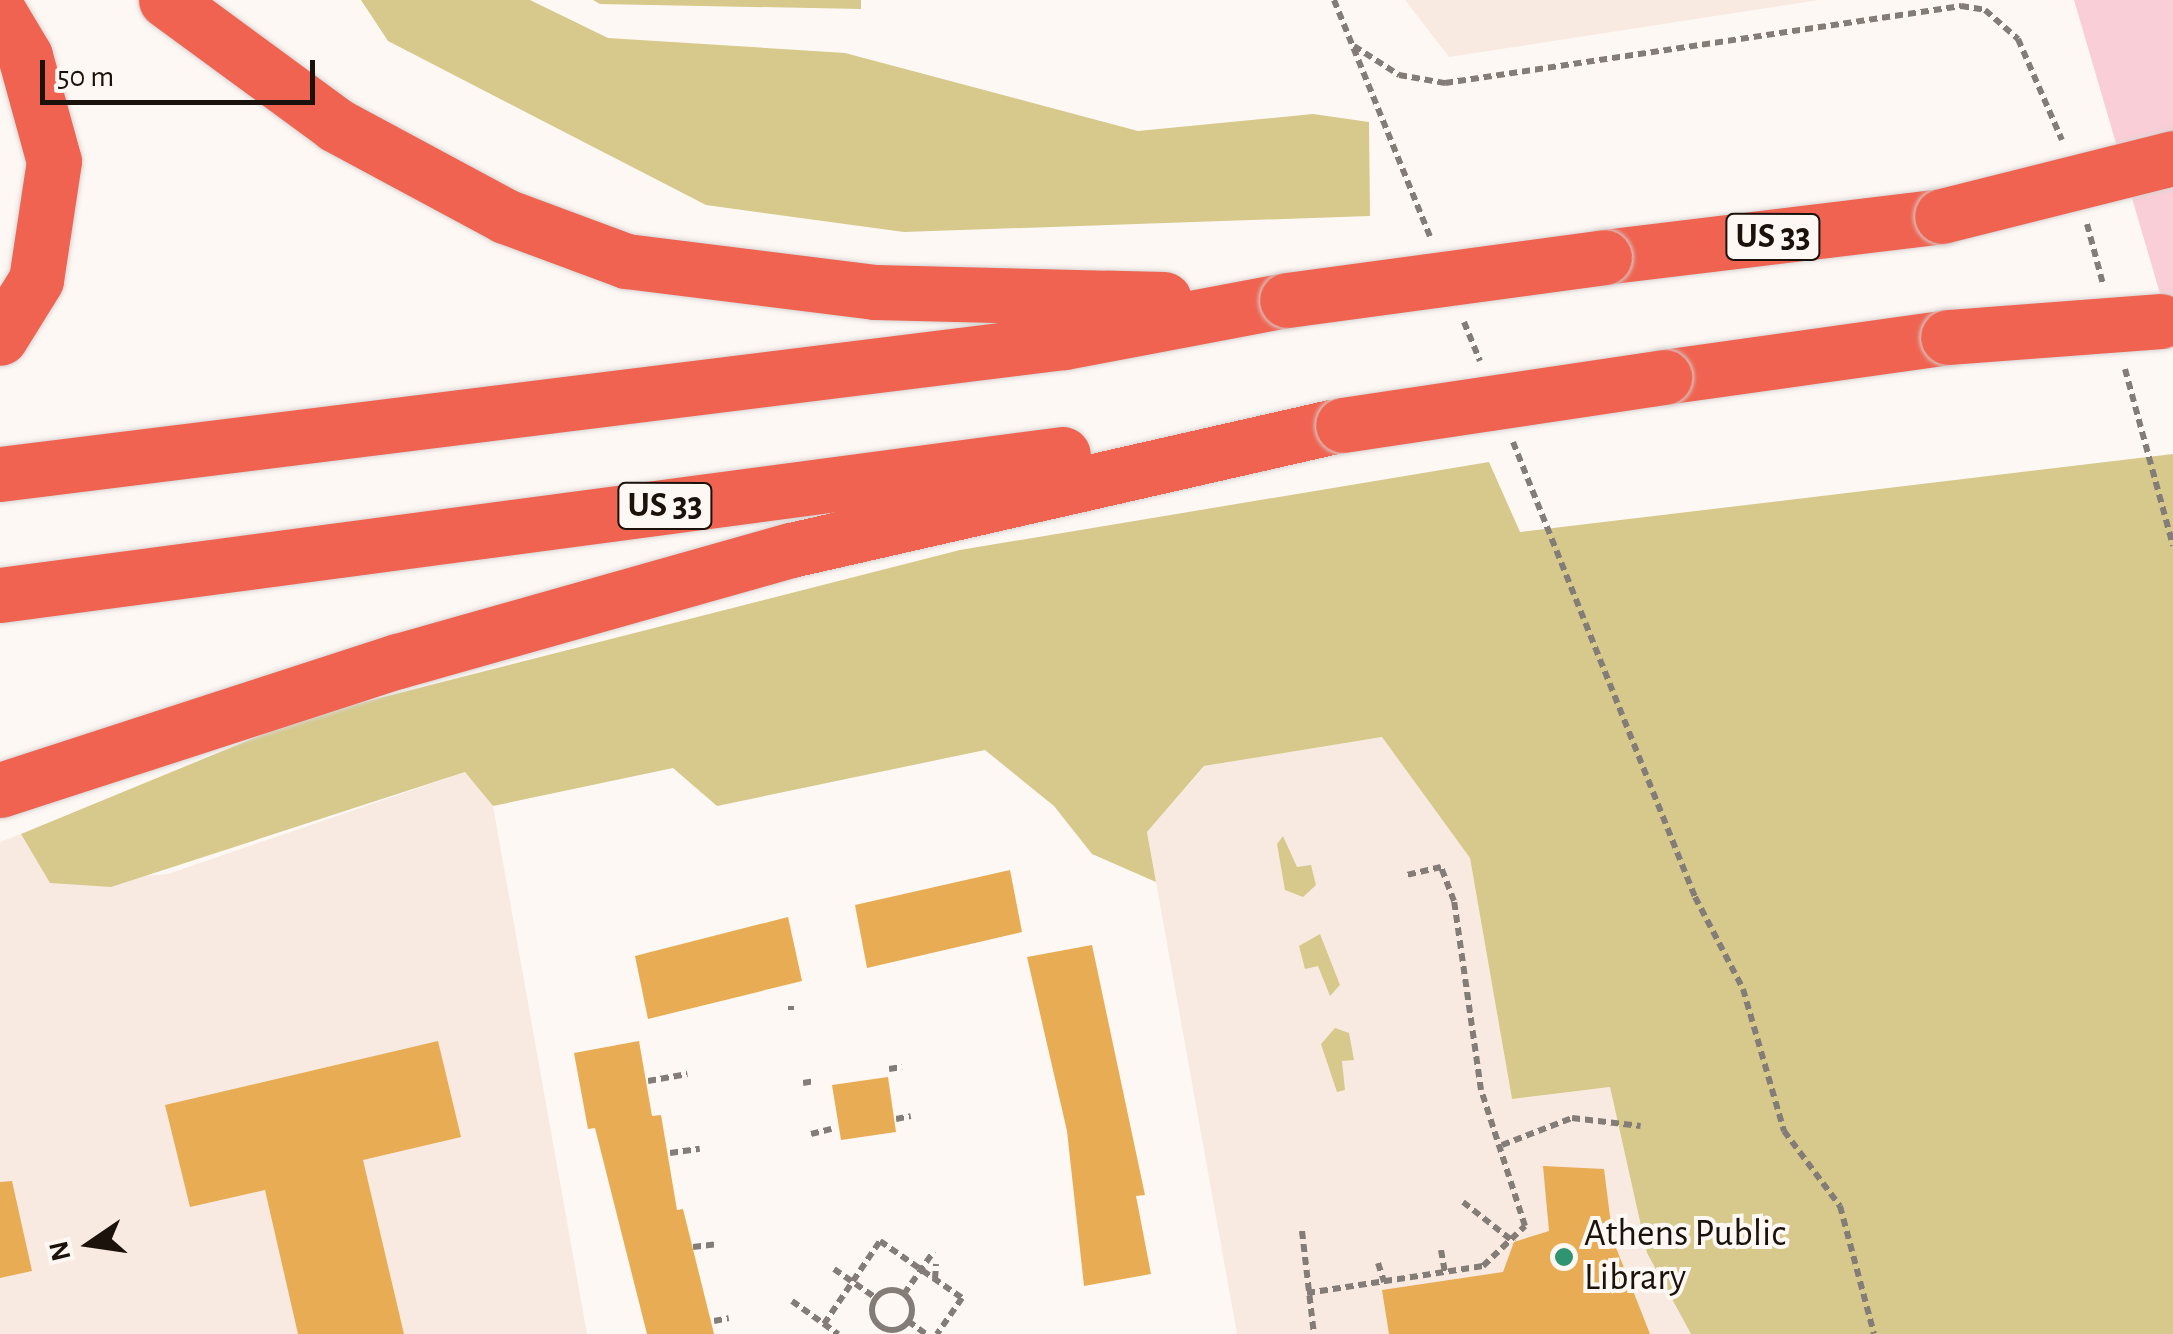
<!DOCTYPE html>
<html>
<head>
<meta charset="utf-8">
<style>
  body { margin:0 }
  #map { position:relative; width:2173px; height:1334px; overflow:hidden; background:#fef8f4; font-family:"Alegreya Sans",sans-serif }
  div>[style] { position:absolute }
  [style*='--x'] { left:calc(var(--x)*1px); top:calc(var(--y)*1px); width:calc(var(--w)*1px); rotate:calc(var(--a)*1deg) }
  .built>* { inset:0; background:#f8eae1 }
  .green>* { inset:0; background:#d6c98b }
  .water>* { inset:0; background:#faced6 }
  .building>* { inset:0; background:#e8ac54 }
  .path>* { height:6px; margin-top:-3px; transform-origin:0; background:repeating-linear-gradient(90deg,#847c77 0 8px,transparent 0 13px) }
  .path>.ring { margin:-3px; padding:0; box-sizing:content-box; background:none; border:6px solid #847c77; border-radius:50% }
  .roads { filter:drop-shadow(0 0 2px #d6d4d3) drop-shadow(0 0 2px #d6d4d3) }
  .highway>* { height:55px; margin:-27.5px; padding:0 27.5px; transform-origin:27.5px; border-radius:27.5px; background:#f06351 }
  .bridges { filter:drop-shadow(0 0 2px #d6d4d3) drop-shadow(0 0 2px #d6d4d3) }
  .highway-bridge>* { height:55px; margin:-27.5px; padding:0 27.5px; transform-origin:27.5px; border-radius:27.5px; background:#f06351 }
  .dots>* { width:28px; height:28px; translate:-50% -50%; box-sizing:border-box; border:5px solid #fef8f4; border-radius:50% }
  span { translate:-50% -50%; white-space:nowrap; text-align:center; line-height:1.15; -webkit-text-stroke:8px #fef8f4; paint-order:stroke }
  .shield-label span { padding:2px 8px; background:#fef8f4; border:2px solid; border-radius:8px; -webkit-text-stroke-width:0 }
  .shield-label { font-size:35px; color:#1c120c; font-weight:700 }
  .poi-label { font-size:38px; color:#1c120c }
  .left { translate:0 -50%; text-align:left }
  .north { position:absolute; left:40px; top:1194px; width:100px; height:100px; -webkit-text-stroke:8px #fef8f4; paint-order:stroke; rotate:257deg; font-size:28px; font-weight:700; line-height:40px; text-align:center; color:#1c120c }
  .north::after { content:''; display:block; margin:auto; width:35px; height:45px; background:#1c120c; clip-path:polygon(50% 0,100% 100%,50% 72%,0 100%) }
  .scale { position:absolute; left:40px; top:60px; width:275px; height:45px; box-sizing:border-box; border:5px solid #1c120c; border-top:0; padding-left:12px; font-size:30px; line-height:35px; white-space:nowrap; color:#1c120c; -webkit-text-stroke:8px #fef8f4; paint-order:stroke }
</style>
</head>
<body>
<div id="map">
  <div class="built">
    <div style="clip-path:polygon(1405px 0,1819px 0,1449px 57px)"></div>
    <div style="clip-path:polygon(1382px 737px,1470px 858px,1512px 1099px,1610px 1087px,1647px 1253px,1691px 1334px,1237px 1334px,1147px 832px,1205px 766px)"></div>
    <div style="clip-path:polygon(465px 772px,493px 806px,587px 1334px,0 1334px,0 842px,21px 834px,51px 883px,168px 874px)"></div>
  </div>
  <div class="green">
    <div style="clip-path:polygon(361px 0,530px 0,608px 38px,845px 53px,1138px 131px,1313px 114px,1369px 122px,1370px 216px,904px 232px,706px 205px,388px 41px)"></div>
    <div style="clip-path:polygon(593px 0,861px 0,861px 9px,600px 4px)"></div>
    <div style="clip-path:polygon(2173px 454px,2173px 1334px,1691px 1334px,1647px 1253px,1610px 1087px,1512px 1099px,1470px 858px,1382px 737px,1204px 766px,1147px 832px,1156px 882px,1092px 854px,1054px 806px,985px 750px,717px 806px,673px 768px,493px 806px,465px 772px,111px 887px,50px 883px,21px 834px,305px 717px,960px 550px,1489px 462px,1520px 532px)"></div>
    <div style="clip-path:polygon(1283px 836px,1297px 867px,1311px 865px,1316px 885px,1303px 897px,1285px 890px,1277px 844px)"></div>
    <div style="clip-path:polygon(1320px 934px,1340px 985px,1330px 996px,1318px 966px,1305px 969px,1299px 946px)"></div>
    <div style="clip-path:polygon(1335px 1028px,1349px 1033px,1354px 1060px,1342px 1061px,1345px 1090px,1337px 1092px,1321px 1044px)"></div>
  </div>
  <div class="water">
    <div style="clip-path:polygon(2074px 0,2173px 0,2173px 338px)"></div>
  </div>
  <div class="building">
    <div style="clip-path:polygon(1010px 870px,1022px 932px,867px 968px,855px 905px)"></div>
    <div style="clip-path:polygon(788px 917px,802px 981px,648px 1019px,635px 956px)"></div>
    <div style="clip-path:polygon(1092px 945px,1145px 1195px,1136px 1196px,1151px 1274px,1084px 1286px,1067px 1131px,1027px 957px)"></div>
    <div style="clip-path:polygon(438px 1041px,461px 1137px,363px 1160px,404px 1334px,298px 1334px,265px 1190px,190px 1207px,165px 1105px)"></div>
    <div style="clip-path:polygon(639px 1041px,652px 1116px,661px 1115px,677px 1210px,683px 1209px,714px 1334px,647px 1334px,595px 1128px,588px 1129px,574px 1053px)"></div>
    <div style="clip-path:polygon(888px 1077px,896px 1132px,841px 1140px,832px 1085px)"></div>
    <div style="clip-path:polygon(1543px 1166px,1604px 1169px,1613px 1240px,1650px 1334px,1389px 1334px,1382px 1290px,1503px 1272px,1514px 1242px,1549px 1231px)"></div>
    <div style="clip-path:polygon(12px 1181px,32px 1271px,0 1278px,0 1182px)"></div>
  </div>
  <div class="path">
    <div style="--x:1334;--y:0;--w:255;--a:67.9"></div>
    <div style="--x:1354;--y:46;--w:54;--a:32.8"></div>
    <div style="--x:1399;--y:75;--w:47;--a:9.9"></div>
    <div style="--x:1445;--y:83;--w:522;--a:-8.49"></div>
    <div style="--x:1961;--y:6;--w:24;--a:9"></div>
    <div style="--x:1985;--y:10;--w:44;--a:41.3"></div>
    <div style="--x:2018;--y:39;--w:110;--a:66.5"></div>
    <div style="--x:2087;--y:224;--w:62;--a:75.1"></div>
    <div style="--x:1464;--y:322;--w:42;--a:67.7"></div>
    <div style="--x:2125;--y:369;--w:183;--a:74.8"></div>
    <div style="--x:1513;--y:442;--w:490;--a:68.2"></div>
    <div style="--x:1695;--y:897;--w:104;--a:62.4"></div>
    <div style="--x:1743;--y:989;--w:148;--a:73.9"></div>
    <div style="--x:1784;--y:1131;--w:94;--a:53.3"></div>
    <div style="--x:1840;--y:1206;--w:132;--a:75.1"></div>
    <div style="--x:791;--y:1006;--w:4;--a:90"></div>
    <div style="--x:889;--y:1069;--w:13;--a:-9"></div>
    <div style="--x:648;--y:1081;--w:40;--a:-10"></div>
    <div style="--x:803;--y:1083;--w:11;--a:-10"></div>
    <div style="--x:896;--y:1119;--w:15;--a:-11"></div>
    <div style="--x:811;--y:1134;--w:21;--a:-14"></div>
    <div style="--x:1502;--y:1145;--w:75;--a:-21.1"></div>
    <div style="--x:1572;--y:1118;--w:69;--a:6.6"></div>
    <div style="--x:670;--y:1153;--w:30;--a:-8"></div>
    <div style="--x:1463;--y:1202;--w:65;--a:38.1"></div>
    <div style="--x:1302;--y:1231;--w:104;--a:83.4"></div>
    <div style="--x:693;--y:1247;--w:23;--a:-7"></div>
    <div style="--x:1441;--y:1250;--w:23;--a:80"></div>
    <div style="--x:1378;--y:1263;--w:20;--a:72"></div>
    <div style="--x:834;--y:1269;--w:51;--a:34.6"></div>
    <div style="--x:935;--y:1279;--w:15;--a:-86"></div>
    <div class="ring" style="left:872px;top:1290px;width:34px;height:34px"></div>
    <div style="--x:1307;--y:1293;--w:178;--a:-8.7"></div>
    <div style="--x:1483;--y:1266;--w:58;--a:-43.6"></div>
    <div style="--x:1525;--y:1226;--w:143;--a:-107.9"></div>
    <div style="--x:1481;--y:1090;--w:191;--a:-98.1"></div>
    <div style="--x:1454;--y:901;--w:36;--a:-111"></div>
    <div style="--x:1441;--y:867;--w:36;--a:167"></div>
    <div style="--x:904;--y:1294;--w:52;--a:-55.1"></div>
    <div style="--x:792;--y:1301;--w:57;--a:35.7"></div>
    <div style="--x:714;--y:1321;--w:15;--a:-11"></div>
    <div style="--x:908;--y:1321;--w:22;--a:36"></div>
    <div style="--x:824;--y:1324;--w:100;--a:-56"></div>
    <div style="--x:880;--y:1241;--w:100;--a:34.8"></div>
    <div style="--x:962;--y:1298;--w:44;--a:124.8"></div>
  </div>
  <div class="roads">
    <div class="highway">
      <div style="--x:166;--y:0;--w:211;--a:36.3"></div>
      <div style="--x:336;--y:125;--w:192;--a:28.3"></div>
      <div style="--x:505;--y:216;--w:129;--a:20.4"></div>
      <div style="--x:626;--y:261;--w:251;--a:7.1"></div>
      <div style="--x:875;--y:292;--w:289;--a:1.4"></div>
      <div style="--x:0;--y:14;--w:49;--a:59.2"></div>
      <div style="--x:25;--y:56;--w:109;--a:74.6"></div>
      <div style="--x:54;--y:161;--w:120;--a:98.6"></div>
      <div style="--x:36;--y:280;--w:68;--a:121.8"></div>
      <div style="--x:1604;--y:257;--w:340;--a:-6.9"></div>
      <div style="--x:1664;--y:377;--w:287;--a:-8"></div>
      <div style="--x:0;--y:474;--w:1072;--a:-7.07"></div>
      <div style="--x:1064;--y:342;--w:227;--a:-10.7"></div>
      <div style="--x:0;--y:595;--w:1072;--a:-7.56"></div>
      <div style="--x:0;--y:790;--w:418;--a:-18"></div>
      <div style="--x:398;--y:661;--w:408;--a:-15.8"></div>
      <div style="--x:791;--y:550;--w:554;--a:-12.83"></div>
    </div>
  </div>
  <div class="bridges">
    <div class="highway-bridge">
      <div style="--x:1942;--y:216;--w:238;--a:-14.1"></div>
      <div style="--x:1287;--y:300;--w:320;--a:-7.7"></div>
      <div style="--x:1948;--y:337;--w:213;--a:-4.3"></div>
      <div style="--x:1343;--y:425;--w:325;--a:-8.5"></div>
    </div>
  </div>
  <div class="dots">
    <div style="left:1564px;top:1257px;background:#309470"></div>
  </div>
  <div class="shield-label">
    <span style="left:1773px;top:237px">US 33</span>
    <span style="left:665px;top:506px">US 33</span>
  </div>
  <div class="poi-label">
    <span class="left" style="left:1584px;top:1257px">Athens Public<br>Library</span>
  </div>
  <div class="north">N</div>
  <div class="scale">50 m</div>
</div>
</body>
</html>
